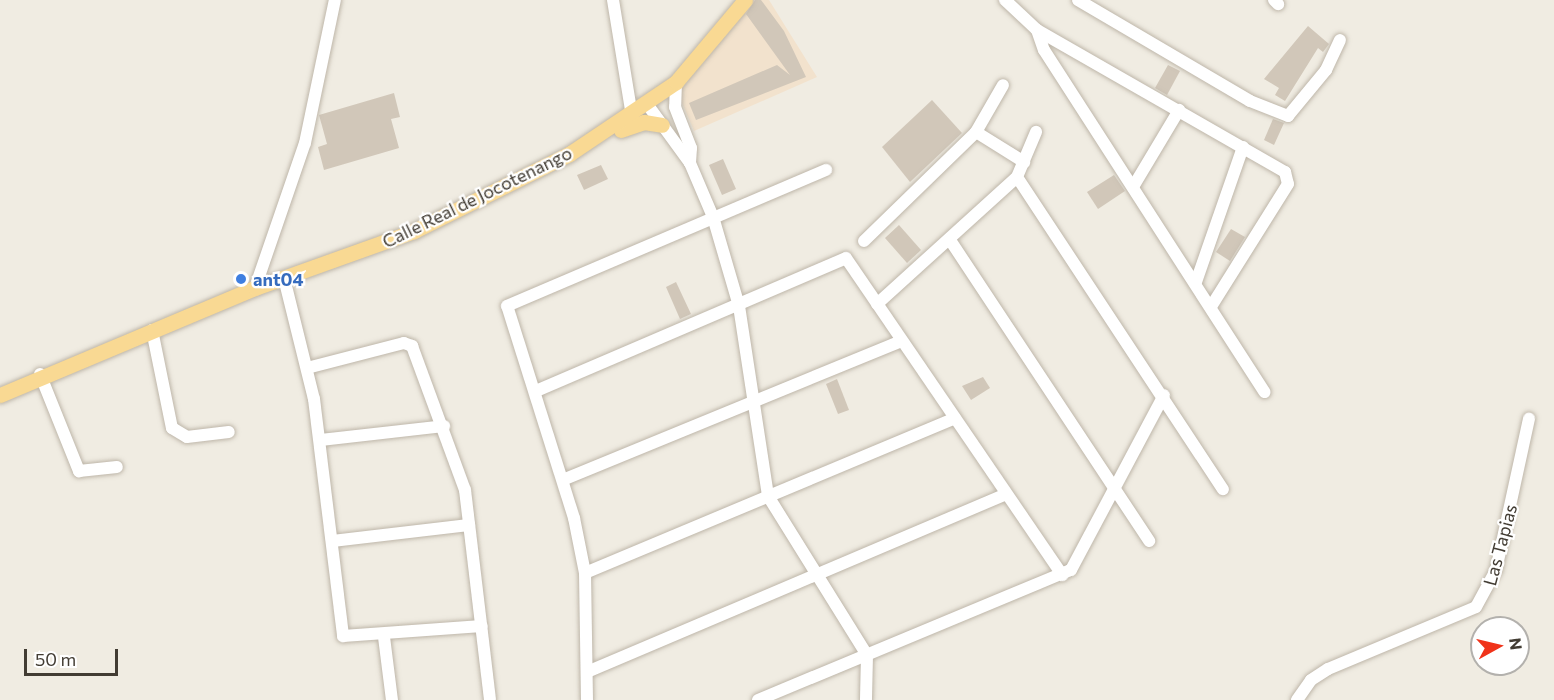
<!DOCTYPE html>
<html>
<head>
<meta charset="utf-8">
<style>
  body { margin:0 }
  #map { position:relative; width:1554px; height:700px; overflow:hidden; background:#f0ece2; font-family:Commissioner,sans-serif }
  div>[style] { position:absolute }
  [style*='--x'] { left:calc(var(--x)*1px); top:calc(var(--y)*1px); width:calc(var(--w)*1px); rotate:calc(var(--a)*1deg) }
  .commercial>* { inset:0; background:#f2e2cd }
  .building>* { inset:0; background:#d1c7b9 }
  .roads { filter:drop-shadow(0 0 2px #beb6a9) drop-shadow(0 0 2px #beb6a9) }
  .minor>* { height:12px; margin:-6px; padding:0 6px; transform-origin:6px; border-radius:6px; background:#fff }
  .major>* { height:15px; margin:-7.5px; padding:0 7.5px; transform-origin:7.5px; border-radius:7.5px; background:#f9d993 }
  .dots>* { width:16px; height:16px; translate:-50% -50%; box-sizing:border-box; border:3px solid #fff; border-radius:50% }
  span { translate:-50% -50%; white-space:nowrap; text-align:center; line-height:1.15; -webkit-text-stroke:4.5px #fff; paint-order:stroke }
  .street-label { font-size:18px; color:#423c33 }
  .shop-label { font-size:18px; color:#366cbe; font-weight:700 }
  .left { translate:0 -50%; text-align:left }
  .north { position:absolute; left:1470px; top:616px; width:60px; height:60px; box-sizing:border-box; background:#fff; border:2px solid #b3b1ad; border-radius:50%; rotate:82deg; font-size:16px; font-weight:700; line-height:24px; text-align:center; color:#423c33 }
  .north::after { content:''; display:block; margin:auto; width:21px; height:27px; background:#f0331a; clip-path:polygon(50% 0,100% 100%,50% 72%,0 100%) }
  .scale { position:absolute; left:24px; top:649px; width:94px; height:27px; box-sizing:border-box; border:3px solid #423c33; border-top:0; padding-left:8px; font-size:18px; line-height:21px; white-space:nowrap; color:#423c33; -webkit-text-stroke:4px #fff; paint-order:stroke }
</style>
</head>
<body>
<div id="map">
  <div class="commercial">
    <div style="clip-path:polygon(749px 0,769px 0,817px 77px,694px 131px,676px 89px)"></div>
  </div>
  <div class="building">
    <div style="clip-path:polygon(755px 0,761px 0,784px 31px,806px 77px,696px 120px,689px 103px,777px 65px,790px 75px,746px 14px)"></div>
    <div style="clip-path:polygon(1308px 26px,1329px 44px,1323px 52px,1318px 48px,1285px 101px,1275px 95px,1279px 88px,1264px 79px)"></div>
    <div style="clip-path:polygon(1168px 65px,1180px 71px,1167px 95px,1155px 88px)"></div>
    <div style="clip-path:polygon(394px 93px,400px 117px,391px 119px,399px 148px,324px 170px,318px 147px,327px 144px,319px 115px)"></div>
    <div style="clip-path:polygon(932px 100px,962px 133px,910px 182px,882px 147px)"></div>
    <div style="clip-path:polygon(1273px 119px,1284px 123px,1274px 145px,1264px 140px)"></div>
    <div style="clip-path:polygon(723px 159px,736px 189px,722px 195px,709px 165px)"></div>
    <div style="clip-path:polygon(601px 165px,608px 179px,584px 190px,577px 175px)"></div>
    <div style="clip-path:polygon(1114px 175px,1125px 191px,1098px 209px,1087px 192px)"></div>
    <div style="clip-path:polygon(899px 225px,921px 250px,907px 263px,885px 238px)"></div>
    <div style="clip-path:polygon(1231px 229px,1245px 237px,1230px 261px,1216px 252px)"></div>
    <div style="clip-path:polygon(676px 282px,691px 314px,680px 319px,666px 287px)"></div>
    <div style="clip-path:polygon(983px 377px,990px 388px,971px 400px,962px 386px)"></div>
    <div style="clip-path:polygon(837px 379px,849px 410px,838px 414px,826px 384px)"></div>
  </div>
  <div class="roads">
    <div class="minor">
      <div style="--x:613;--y:0;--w:118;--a:80.7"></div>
      <div style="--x:1005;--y:0;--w:44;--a:43.2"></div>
      <div style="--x:1037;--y:30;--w:286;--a:29.8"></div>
      <div style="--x:1285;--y:172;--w:12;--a:76"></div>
      <div style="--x:1288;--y:184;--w:143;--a:122.1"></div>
      <div style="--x:1078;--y:0;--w:199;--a:30.4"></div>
      <div style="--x:1250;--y:101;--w:41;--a:21.5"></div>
      <div style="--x:1288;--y:116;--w:60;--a:-50.4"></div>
      <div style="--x:1326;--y:70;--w:33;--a:-65"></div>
      <div style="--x:1274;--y:0;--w:6;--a:45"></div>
      <div style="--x:1037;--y:30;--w:21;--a:71"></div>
      <div style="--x:1044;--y:50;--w:407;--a:57.2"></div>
      <div style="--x:676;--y:82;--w:25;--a:92"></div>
      <div style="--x:675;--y:107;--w:44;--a:68.7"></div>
      <div style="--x:691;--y:148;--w:15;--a:94"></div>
      <div style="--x:690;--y:163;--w:59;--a:66.9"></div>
      <div style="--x:713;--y:217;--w:93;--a:73.7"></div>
      <div style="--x:739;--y:306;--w:192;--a:81.3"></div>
      <div style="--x:768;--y:496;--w:187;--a:58.1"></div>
      <div style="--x:867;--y:655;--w:45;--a:91.3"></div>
      <div style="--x:647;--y:104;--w:73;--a:53.9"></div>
      <div style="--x:976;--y:132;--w:57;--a:32"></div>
      <div style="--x:1017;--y:177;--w:374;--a:56.6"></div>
      <div style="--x:1133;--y:187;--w:90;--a:-59.1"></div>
      <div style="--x:950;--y:240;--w:361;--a:56.5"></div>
      <div style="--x:864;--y:241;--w:156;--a:-44.2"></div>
      <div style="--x:976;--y:132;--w:54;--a:-60.1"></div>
      <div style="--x:284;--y:278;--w:125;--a:76.1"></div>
      <div style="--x:314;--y:399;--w:239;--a:83"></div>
      <div style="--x:343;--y:636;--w:139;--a:-4.1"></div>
      <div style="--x:1196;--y:282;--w:143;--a:-70.8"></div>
      <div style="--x:255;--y:288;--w:153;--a:-71"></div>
      <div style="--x:305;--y:143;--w:146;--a:-78.2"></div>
      <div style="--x:877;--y:304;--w:189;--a:-42.2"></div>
      <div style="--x:1017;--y:177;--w:49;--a:-67.1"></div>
      <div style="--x:152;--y:330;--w:100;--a:78.5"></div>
      <div style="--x:172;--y:428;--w:17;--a:31"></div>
      <div style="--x:187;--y:437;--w:42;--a:-6.8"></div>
      <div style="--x:307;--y:368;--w:100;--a:-14.5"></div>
      <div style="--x:404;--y:343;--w:9;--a:21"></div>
      <div style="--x:412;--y:346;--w:153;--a:69.8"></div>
      <div style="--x:465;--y:490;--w:211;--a:83.2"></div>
      <div style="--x:40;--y:374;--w:105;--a:68.1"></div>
      <div style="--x:79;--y:471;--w:38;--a:-6"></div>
      <div style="--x:536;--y:391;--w:337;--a:-23.2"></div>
      <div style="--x:846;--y:258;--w:384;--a:55.7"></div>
      <div style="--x:320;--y:440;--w:125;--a:-6.4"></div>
      <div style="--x:565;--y:479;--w:364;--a:-22.3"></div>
      <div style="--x:332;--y:541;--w:138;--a:-6.7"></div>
      <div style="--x:585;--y:573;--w:401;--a:-22.7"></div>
      <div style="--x:384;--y:637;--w:64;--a:82.8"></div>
      <div style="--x:587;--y:672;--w:455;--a:-23"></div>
      <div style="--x:587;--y:700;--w:127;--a:-90.9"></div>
      <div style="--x:585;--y:573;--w:56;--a:-101.3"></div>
      <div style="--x:574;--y:518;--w:222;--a:-107.5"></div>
      <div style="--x:507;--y:306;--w:347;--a:-23.1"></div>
      <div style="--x:758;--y:700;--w:339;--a:-22.6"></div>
      <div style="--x:1071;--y:570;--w:198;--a:-62"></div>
      <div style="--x:1297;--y:700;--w:24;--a:-55"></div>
      <div style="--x:1311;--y:680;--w:20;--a:-33"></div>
      <div style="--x:1328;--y:669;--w:160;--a:-22.7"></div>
      <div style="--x:1476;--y:607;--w:42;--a:-61.6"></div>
      <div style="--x:1496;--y:570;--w:155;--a:-77.7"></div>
    </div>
    <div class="major">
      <div style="--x:621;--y:130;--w:24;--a:-19"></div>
      <div style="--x:644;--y:122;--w:18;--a:9"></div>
      <div style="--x:0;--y:395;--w:277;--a:-22.8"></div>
      <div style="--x:255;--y:288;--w:169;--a:-19.7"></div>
      <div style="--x:414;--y:231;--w:173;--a:-26.4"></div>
      <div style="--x:569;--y:154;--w:129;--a:-33.9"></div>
      <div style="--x:676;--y:82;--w:107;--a:-49.9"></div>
    </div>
  </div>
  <div class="dots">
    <div style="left:241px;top:279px;background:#3f7fe0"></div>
  </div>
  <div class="street-label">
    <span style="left:477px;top:197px;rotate:-26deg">Calle Real de Jocotenango</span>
    <span style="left:1500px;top:545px;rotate:-75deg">Las Tapias</span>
  </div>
  <div class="shop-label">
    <span class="left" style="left:253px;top:279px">ant04</span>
  </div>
  <div class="north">N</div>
  <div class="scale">50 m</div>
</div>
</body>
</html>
